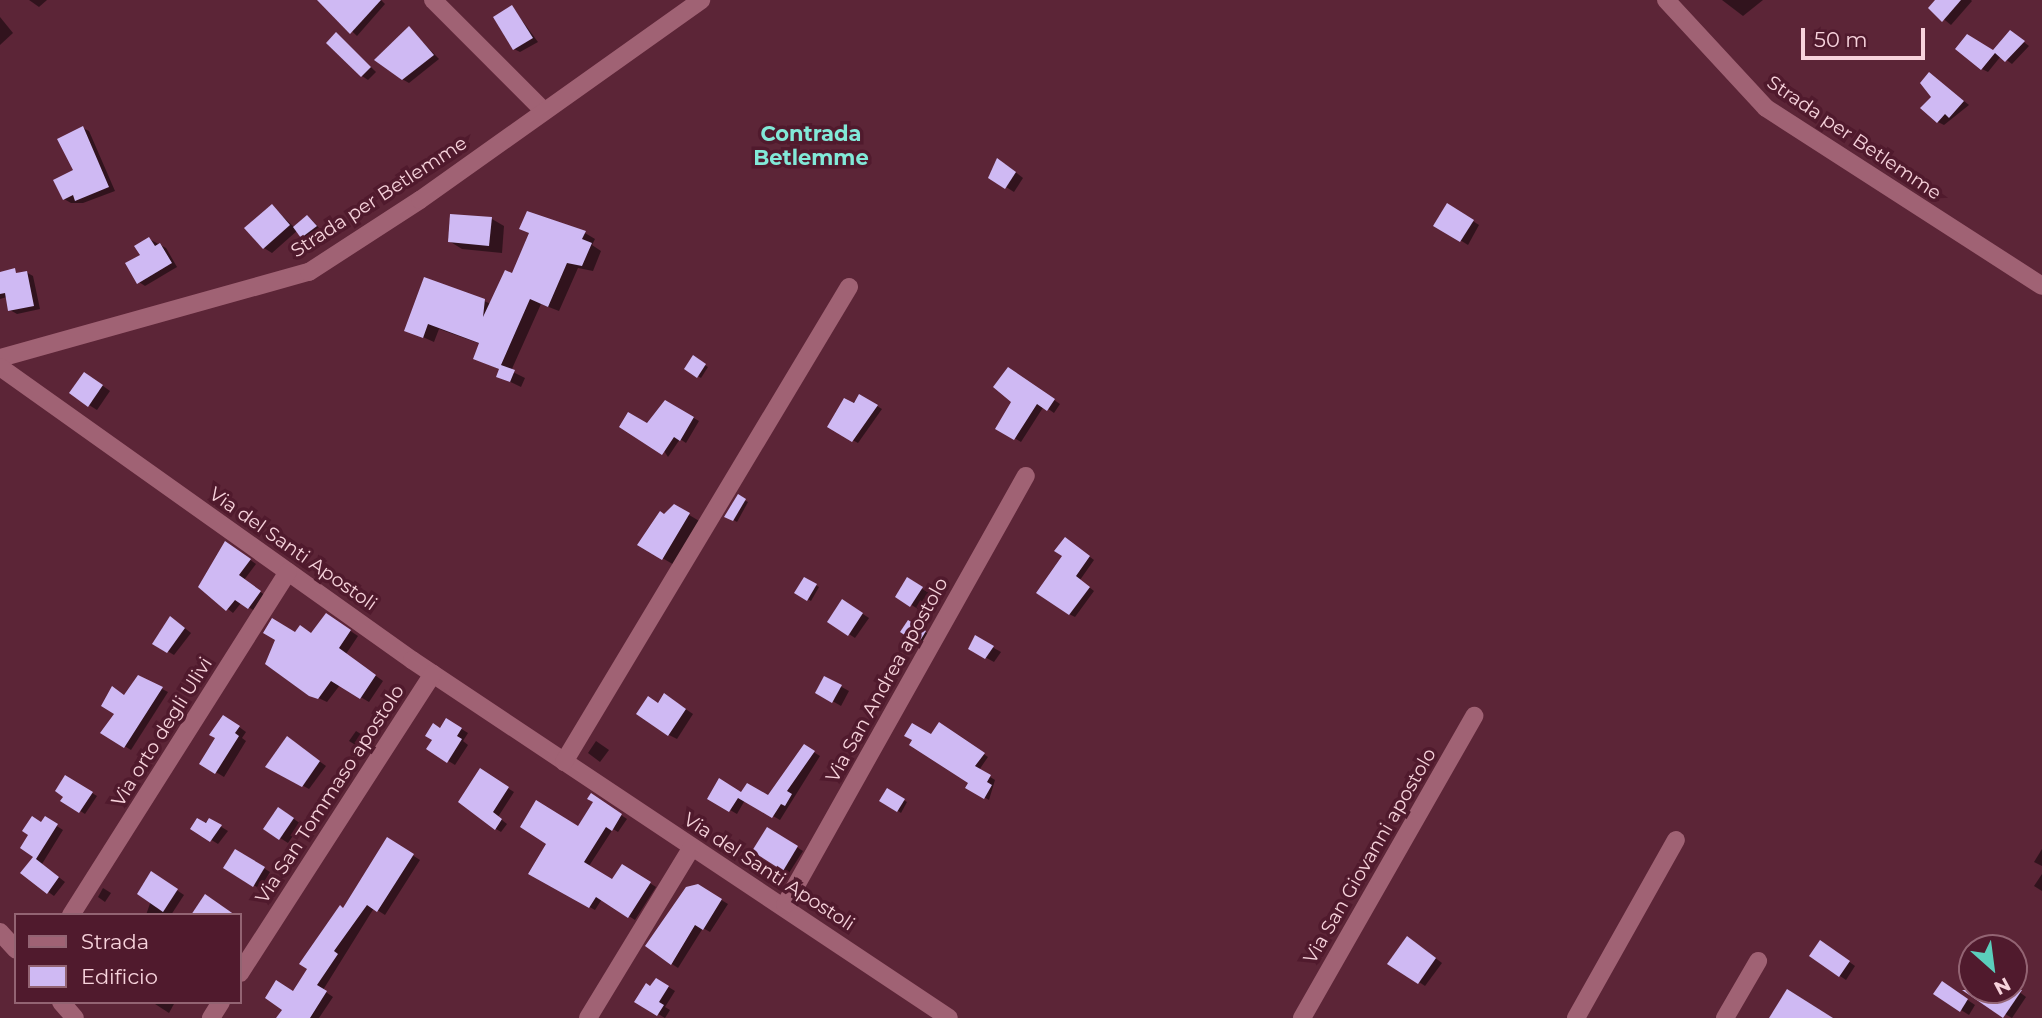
<!DOCTYPE html>
<html>
<head>
<meta charset="utf-8">
<style>
  body { margin:0 }
  #map { position:relative; width:2042px; height:1018px; overflow:hidden; background:#5c2537; font-family:Montserrat,sans-serif }
  div>[style] { position:absolute }
  [style*='--x'] { left:calc(var(--x)*1px); top:calc(var(--y)*1px); width:calc(var(--w)*1px); rotate:calc(var(--a)*1deg) }
  .shadow>* { inset:0; background:#0007 }
  .building>* { inset:0; background:#cfb9f3 }
  .minor>* { height:18px; margin:-9px; padding:0 9px; transform-origin:9px; border-radius:9px; background:#a06274 }
  span { translate:-50% -50%; white-space:nowrap; text-align:center; line-height:1.15; -webkit-text-stroke:7px #501a2d; paint-order:stroke }
  .street-label { font-size:19px; color:#f7d3dc }
  .neighbourhood-label { font-size:21px; color:#82e9d8; font-weight:700 }
  .legend { position:absolute; left:14px; top:913px; width:228px; height:91px; box-sizing:border-box; background:#501a2d; border:2px solid #936473; margin:0; padding:9px 12px; list-style:none; font-size:21px; color:#f7d3dc }
  .legend li { display:flex; align-items:center; gap:14px; height:35px }
  .legend b { width:35px; border:2px solid #936473 }
  .north { position:absolute; left:1958px; top:934px; width:70px; height:70px; box-sizing:border-box; background:#501a2d; border:2px solid #936473; border-radius:50%; rotate:152deg; font-size:19px; font-weight:700; line-height:28px; text-align:center; color:#f7d3dc }
  .north::after { content:''; display:block; margin:auto; width:24px; height:32px; background:#5bcebc; clip-path:polygon(50% 0,100% 100%,50% 72%,0 100%) }
  .scale { position:absolute; left:1801px; top:28px; width:124px; height:32px; box-sizing:border-box; border:4px solid #f7d3dc; border-top:0; padding-left:9px; font-size:21px; line-height:24px; white-space:nowrap; color:#f7d3dc; -webkit-text-stroke:5px #501a2d; paint-order:stroke }
</style>
</head>
<body>
<div id="map">
  <div class="shadow">
    <div style="clip-path:polygon(29px 0,47px 0,39px 7px)"></div>
    <div style="clip-path:polygon(325px 0,381px 0,385px 4px,357px 36px,322px 3px)"></div>
    <div style="clip-path:polygon(1722px 0,1763px 0,1743px 16px)"></div>
    <div style="clip-path:polygon(1938px 0,1971px 0,1972px 1px,1951px 25px,1930px 8px)"></div>
    <div style="clip-path:polygon(512px 7px,538px 42px,520px 52px,514px 49px)"></div>
    <div style="clip-path:polygon(0 17px,13px 33px,0 45px)"></div>
    <div style="clip-path:polygon(409px 28px,439px 59px,409px 83px,402px 79px)"></div>
    <div style="clip-path:polygon(337px 34px,376px 72px,368px 80px,362px 76px)"></div>
    <div style="clip-path:polygon(2016px 36px,2029px 46px,2012px 64px,2001px 56px,1988px 72px,1982px 69px,1994px 52px)"></div>
    <div style="clip-path:polygon(1930px 74px,1969px 105px,1944px 125px,1938px 122px)"></div>
    <div style="clip-path:polygon(83px 128px,89px 131px,115px 191px,83px 203px,71px 203px,64px 199px,76px 171px)"></div>
    <div style="clip-path:polygon(1005px 164px,1023px 178px,1014px 192px,1006px 187px)"></div>
    <div style="clip-path:polygon(1448px 205px,1479px 225px,1468px 245px,1436px 225px)"></div>
    <div style="clip-path:polygon(272px 206px,295px 228px,311px 219px,319px 228px,306px 239px,298px 230px,272px 253px,264px 248px)"></div>
    <div style="clip-path:polygon(492px 219px,504px 226px,502px 253px,462px 249px,449px 241px)"></div>
    <div style="clip-path:polygon(585px 233px,595px 239px,592px 245px,601px 251px,593px 271px,578px 268px,559px 311px,541px 304px,511px 371px,525px 378px,521px 387px,498px 376px,501px 370px,475px 358px,481px 344px,439px 329px,434px 342px,407px 330px,484px 301px,491px 304px,513px 275px)"></div>
    <div style="clip-path:polygon(149px 239px,166px 248px,177px 267px,145px 286px,139px 282px)"></div>
    <div style="clip-path:polygon(26px 272px,33px 276px,40px 309px,17px 314px,10px 310px,7px 297px,0 299px,0 275px)"></div>
    <div style="clip-path:polygon(693px 358px,708px 367px,701px 378px,686px 369px)"></div>
    <div style="clip-path:polygon(1014px 373px,1060px 404px,1054px 413px,1044px 406px,1021px 442px,998px 428px,1013px 401px)"></div>
    <div style="clip-path:polygon(92px 378px,110px 391px,97px 410px,89px 405px)"></div>
    <div style="clip-path:polygon(860px 396px,882px 409px,858px 443px,829px 427px)"></div>
    <div style="clip-path:polygon(665px 402px,699px 421px,686px 443px,680px 439px,668px 457px,648px 426px)"></div>
    <div style="clip-path:polygon(738px 497px,748px 502px,737px 522px,727px 516px)"></div>
    <div style="clip-path:polygon(674px 506px,701px 522px,676px 566px,640px 545px)"></div>
    <div style="clip-path:polygon(1070px 542px,1094px 560px,1080px 580px,1094px 591px,1075px 617px,1069px 614px,1065px 556px)"></div>
    <div style="clip-path:polygon(232px 547px,256px 564px,244px 580px,266px 596px,255px 611px,241px 603px,233px 613px,200px 587px)"></div>
    <div style="clip-path:polygon(805px 579px,819px 587px,811px 601px,797px 593px)"></div>
    <div style="clip-path:polygon(908px 580px,929px 593px,918px 609px,897px 596px)"></div>
    <div style="clip-path:polygon(849px 605px,869px 618px,855px 638px,829px 621px)"></div>
    <div style="clip-path:polygon(334px 620px,358px 636px,346px 654px,383px 681px,369px 702px,340px 685px,327px 702px,310px 694px,295px 634px,312px 635px)"></div>
    <div style="clip-path:polygon(177px 622px,191px 633px,174px 655px,154px 643px)"></div>
    <div style="clip-path:polygon(909px 622px,933px 637px,927px 647px,903px 632px)"></div>
    <div style="clip-path:polygon(976px 638px,1001px 652px,994px 662px,970px 649px)"></div>
    <div style="clip-path:polygon(139px 677px,168px 692px,131px 750px,103px 733px)"></div>
    <div style="clip-path:polygon(825px 678px,849px 691px,841px 706px,817px 692px)"></div>
    <div style="clip-path:polygon(672px 700px,693px 714px,677px 739px,669px 735px,659px 704px)"></div>
    <div style="clip-path:polygon(447px 720px,468px 733px,463px 741px,468px 745px,455px 765px,429px 749px)"></div>
    <div style="clip-path:polygon(231px 721px,246px 732px,242px 738px,246px 741px,224px 777px,201px 763px)"></div>
    <div style="clip-path:polygon(943px 727px,988px 757px,979px 770px,995px 780px,989px 800px,968px 788px,971px 782px,932px 737px)"></div>
    <div style="clip-path:polygon(356px 731px,374px 742px,367px 752px,349px 741px)"></div>
    <div style="clip-path:polygon(596px 741px,609px 750px,600px 762px,588px 753px)"></div>
    <div style="clip-path:polygon(294px 743px,326px 766px,309px 789px,268px 767px)"></div>
    <div style="clip-path:polygon(804px 746px,820px 756px,780px 820px,745px 800px,737px 814px,709px 798px,742px 794px,769px 797px)"></div>
    <div style="clip-path:polygon(481px 771px,514px 792px,498px 817px,507px 824px,501px 832px,496px 829px)"></div>
    <div style="clip-path:polygon(66px 777px,97px 796px,85px 814px,63px 800px)"></div>
    <div style="clip-path:polygon(887px 791px,907px 802px,901px 813px,882px 800px)"></div>
    <div style="clip-path:polygon(591px 795px,627px 819px,618px 832px,613px 829px,589px 866px,613px 882px,623px 866px,656px 887px,635px 920px,602px 899px,595px 910px,530px 874px,579px 828px,595px 802px)"></div>
    <div style="clip-path:polygon(287px 814px,301px 824px,288px 843px,266px 829px)"></div>
    <div style="clip-path:polygon(46px 819px,63px 830px,42px 864px,65px 882px,54px 896px,22px 873px,35px 856px)"></div>
    <div style="clip-path:polygon(210px 820px,228px 831px,218px 844px,192px 828px)"></div>
    <div style="clip-path:polygon(768px 829px,803px 851px,789px 873px,754px 851px)"></div>
    <div style="clip-path:polygon(387px 839px,420px 860px,385px 915px,374px 908px,323px 990px,333px 997px,319px 1018px,278px 1018px)"></div>
    <div style="clip-path:polygon(2042px 849px,2042px 866px,2034px 862px)"></div>
    <div style="clip-path:polygon(236px 851px,270px 872px,260px 889px,225px 867px)"></div>
    <div style="clip-path:polygon(2042px 874px,2042px 891px,2034px 886px)"></div>
    <div style="clip-path:polygon(159px 878px,184px 895px,171px 915px,146px 915px)"></div>
    <div style="clip-path:polygon(698px 886px,728px 904px,710px 932px,703px 928px,678px 968px,672px 964px)"></div>
    <div style="clip-path:polygon(103px 888px,111px 893px,105px 902px,98px 897px)"></div>
    <div style="clip-path:polygon(1414px 942px,1442px 963px,1425px 986px,1419px 982px)"></div>
    <div style="clip-path:polygon(1827px 946px,1855px 966px,1846px 980px,1840px 976px)"></div>
    <div style="clip-path:polygon(657px 980px,675px 991px,665px 1007px,670px 1010px,665px 1018px,636px 1001px)"></div>
    <div style="clip-path:polygon(1950px 988px,1975px 1005px,1969px 1015px,1961px 1010px)"></div>
    <div style="clip-path:polygon(2014px 988px,2026px 997px,2012px 1018px,1976px 997px,1981px 990px)"></div>
    <div style="clip-path:polygon(152px 1002px,175px 1002px,169px 1013px)"></div>
  </div>
  <div class="building">
    <div style="clip-path:polygon(317px 0,381px 0,350px 34px)"></div>
    <div style="clip-path:polygon(1935px 0,1961px 0,1942px 22px,1928px 8px)"></div>
    <div style="clip-path:polygon(512px 5px,533px 38px,513px 50px,493px 17px)"></div>
    <div style="clip-path:polygon(409px 26px,434px 55px,402px 80px,374px 60px)"></div>
    <div style="clip-path:polygon(2010px 30px,2025px 41px,2005px 62px,1995px 53px,1981px 70px,1955px 49px,1967px 34px,1993px 50px)"></div>
    <div style="clip-path:polygon(336px 32px,371px 67px,361px 77px,326px 43px)"></div>
    <div style="clip-path:polygon(1929px 72px,1964px 101px,1949px 118px,1945px 114px,1937px 123px,1920px 108px,1931px 97px,1920px 83px)"></div>
    <div style="clip-path:polygon(83px 126px,109px 187px,75px 201px,73px 195px,63px 200px,53px 180px,73px 170px,57px 139px)"></div>
    <div style="clip-path:polygon(997px 158px,1016px 172px,1005px 189px,988px 178px)"></div>
    <div style="clip-path:polygon(1447px 203px,1474px 220px,1460px 242px,1433px 226px)"></div>
    <div style="clip-path:polygon(272px 204px,290px 225px,263px 249px,244px 228px)"></div>
    <div style="clip-path:polygon(527px 211px,586px 231px,582px 239px,592px 243px,582px 266px,567px 263px,548px 307px,530px 299px,501px 365px,515px 370px,510px 382px,496px 377px,499px 369px,473px 359px,479px 343px,428px 324px,423px 338px,404px 331px,424px 277px,485px 299px,483px 317px,505px 270px,512px 273px,529px 233px,519px 229px)"></div>
    <div style="clip-path:polygon(450px 214px,492px 217px,489px 246px,448px 242px)"></div>
    <div style="clip-path:polygon(307px 215px,317px 226px,301px 238px,293px 227px)"></div>
    <div style="clip-path:polygon(149px 237px,155px 246px,160px 243px,172px 263px,137px 284px,125px 263px,140px 255px,134px 246px)"></div>
    <div style="clip-path:polygon(15px 268px,16px 273px,27px 271px,34px 306px,8px 311px,5px 293px,0 294px,0 272px)"></div>
    <div style="clip-path:polygon(693px 355px,706px 364px,697px 378px,684px 369px)"></div>
    <div style="clip-path:polygon(1008px 367px,1055px 399px,1047px 411px,1037px 404px,1014px 440px,995px 429px,1011px 402px,993px 387px)"></div>
    <div style="clip-path:polygon(84px 372px,103px 385px,88px 407px,69px 393px)"></div>
    <div style="clip-path:polygon(859px 394px,878px 405px,852px 442px,827px 427px,844px 398px,854px 403px)"></div>
    <div style="clip-path:polygon(665px 400px,694px 417px,680px 441px,674px 437px,662px 455px,619px 427px,628px 412px,647px 423px)"></div>
    <div style="clip-path:polygon(738px 494px,746px 499px,733px 521px,724px 517px)"></div>
    <div style="clip-path:polygon(674px 504px,690px 513px,662px 560px,637px 545px,660px 511px,664px 514px)"></div>
    <div style="clip-path:polygon(1065px 537px,1090px 556px,1076px 576px,1090px 587px,1069px 615px,1036px 593px,1062px 556px,1054px 551px)"></div>
    <div style="clip-path:polygon(225px 541px,251px 559px,239px 575px,261px 591px,248px 609px,235px 600px,226px 611px,198px 587px)"></div>
    <div style="clip-path:polygon(804px 577px,817px 584px,807px 601px,794px 593px)"></div>
    <div style="clip-path:polygon(907px 577px,923px 587px,910px 607px,895px 597px)"></div>
    <div style="clip-path:polygon(842px 599px,863px 613px,848px 636px,827px 622px)"></div>
    <div style="clip-path:polygon(326px 613px,351px 630px,339px 648px,376px 675px,360px 699px,331px 681px,318px 699px,309px 696px,265px 664px,275px 640px,263px 633px,272px 618px,295px 632px,300px 625px,311px 633px)"></div>
    <div style="clip-path:polygon(170px 616px,185px 628px,167px 653px,152px 644px)"></div>
    <div style="clip-path:polygon(908px 620px,926px 631px,918px 644px,900px 632px)"></div>
    <div style="clip-path:polygon(975px 635px,994px 646px,985px 659px,968px 649px)"></div>
    <div style="clip-path:polygon(138px 675px,163px 687px,124px 748px,100px 733px,114px 714px,101px 706px,112px 686px,124px 695px)"></div>
    <div style="clip-path:polygon(824px 676px,842px 685px,832px 703px,815px 693px)"></div>
    <div style="clip-path:polygon(664px 693px,686px 709px,668px 736px,636px 714px,648px 696px,658px 703px)"></div>
    <div style="clip-path:polygon(223px 715px,240px 726px,235px 733px,239px 736px,215px 774px,199px 764px,215px 738px,209px 735px)"></div>
    <div style="clip-path:polygon(446px 718px,462px 728px,457px 736px,462px 739px,447px 763px,426px 749px,432px 740px,425px 736px,433px 723px,440px 728px)"></div>
    <div style="clip-path:polygon(939px 722px,985px 753px,975px 766px,991px 775px,987px 782px,992px 785px,984px 799px,965px 788px,968px 783px,909px 745px,912px 740px,904px 736px,912px 723px,931px 734px)"></div>
    <div style="clip-path:polygon(287px 736px,320px 761px,302px 787px,265px 767px)"></div>
    <div style="clip-path:polygon(804px 744px,815px 751px,787px 791px,792px 794px,785px 806px,781px 804px,772px 818px,738px 798px,729px 812px,707px 799px,719px 778px,741px 792px,747px 783px,768px 795px)"></div>
    <div style="clip-path:polygon(480px 768px,509px 787px,493px 812px,502px 819px,495px 830px,458px 802px)"></div>
    <div style="clip-path:polygon(65px 775px,93px 792px,79px 813px,60px 801px,63px 797px,55px 791px)"></div>
    <div style="clip-path:polygon(887px 788px,905px 799px,897px 812px,879px 801px)"></div>
    <div style="clip-path:polygon(591px 793px,622px 814px,612px 831px,606px 827px,584px 862px,612px 879px,622px 864px,651px 882px,628px 918px,596px 897px,589px 908px,528px 874px,546px 844px,520px 827px,536px 800px,578px 826px,593px 802px,587px 799px)"></div>
    <div style="clip-path:polygon(278px 807px,294px 818px,279px 840px,263px 829px)"></div>
    <div style="clip-path:polygon(32px 816px,41px 822px,45px 816px,58px 824px,36px 859px,59px 877px,47px 894px,20px 873px,33px 857px,20px 848px,28px 835px,22px 831px)"></div>
    <div style="clip-path:polygon(197px 818px,206px 823px,209px 818px,222px 825px,210px 842px,190px 829px)"></div>
    <div style="clip-path:polygon(767px 827px,798px 846px,783px 871px,752px 851px)"></div>
    <div style="clip-path:polygon(387px 837px,414px 854px,377px 912px,367px 905px,334px 951px,338px 954px,317px 985px,327px 991px,310px 1018px,276px 1018px,282px 1010px,265px 998px,276px 980px,293px 991px,307px 969px,299px 964px,340px 905px,343px 908px)"></div>
    <div style="clip-path:polygon(235px 849px,265px 867px,253px 887px,223px 868px)"></div>
    <div style="clip-path:polygon(151px 871px,178px 889px,163px 912px,137px 894px)"></div>
    <div style="clip-path:polygon(698px 884px,722px 899px,703px 930px,695px 925px,671px 965px,645px 946px,686px 887px)"></div>
    <div style="clip-path:polygon(205px 894px,235px 915px,191px 915px)"></div>
    <div style="clip-path:polygon(1407px 936px,1436px 958px,1418px 984px,1387px 964px)"></div>
    <div style="clip-path:polygon(1820px 940px,1850px 961px,1839px 977px,1809px 956px)"></div>
    <div style="clip-path:polygon(656px 978px,669px 986px,659px 1002px,664px 1005px,657px 1016px,634px 1002px,646px 983px,650px 986px)"></div>
    <div style="clip-path:polygon(1942px 981px,1968px 999px,1960px 1012px,1933px 994px)"></div>
    <div style="clip-path:polygon(1787px 989px,1833px 1018px,1769px 1018px)"></div>
    <div style="clip-path:polygon(1962px 990px,2022px 990px,2003px 1018px)"></div>
  </div>
  <div class="minor">
    <div style="--x:433;--y:0;--w:157;--a:45"></div>
    <div style="--x:1666;--y:0;--w:147;--a:47.2"></div>
    <div style="--x:1766;--y:108;--w:328;--a:32.8"></div>
    <div style="--x:0;--y:358;--w:321;--a:-15.6"></div>
    <div style="--x:309;--y:272;--w:132;--a:-33"></div>
    <div style="--x:420;--y:200;--w:345;--a:-35.4"></div>
    <div style="--x:0;--y:367;--w:506;--a:35.42"></div>
    <div style="--x:412;--y:660;--w:645;--a:33.69"></div>
    <div style="--x:564;--y:762;--w:554;--a:-59.04"></div>
    <div style="--x:785;--y:905;--w:492;--a:-60.7"></div>
    <div style="--x:71;--y:915;--w:406;--a:-57.7"></div>
    <div style="--x:0;--y:932;--w:24;--a:48"></div>
    <div style="--x:240;--y:973;--w:356;--a:-57.2"></div>
    <div style="--x:61;--y:1002;--w:21;--a:49"></div>
    <div style="--x:211;--y:1018;--w:19;--a:-58"></div>
    <div style="--x:588;--y:1018;--w:200;--a:-58.7"></div>
    <div style="--x:1302;--y:1018;--w:348;--a:-60.3"></div>
    <div style="--x:1576;--y:1018;--w:204;--a:-60.7"></div>
    <div style="--x:1725;--y:1018;--w:66;--a:-59.9"></div>
  </div>
  <div class="street-label">
    <span style="left:1854px;top:138px;rotate:34deg">Strada per Betlemme</span>
    <span style="left:379px;top:197px;rotate:-33deg">Strada per Betlemme</span>
    <span style="left:293px;top:549px;rotate:35deg">Via del Santi Apostoli</span>
    <span style="left:887px;top:680px;rotate:-61deg">Via San Andrea apostolo</span>
    <span style="left:162px;top:732px;rotate:-58deg">Via orto degli Ulivi</span>
    <span style="left:330px;top:794px;rotate:-57deg">Via San Tommaso apostolo</span>
    <span style="left:1370px;top:856px;rotate:-60deg">Via San Giovanni apostolo</span>
    <span style="left:769px;top:872px;rotate:33deg">Via del Santi Apostoli</span>
  </div>
  <div class="neighbourhood-label">
    <span style="left:811px;top:146px">Contrada<br>Betlemme</span>
  </div>
  <ul class="legend">
  <li><b style="height:9px;background:#a06274"></b>Strada</li>
  <li><b style="height:19px;background:#cfb9f3"></b>Edificio</li>
  </ul>
  <div class="north">N</div>
  <div class="scale">50 m</div>
</div>
</body>
</html>
